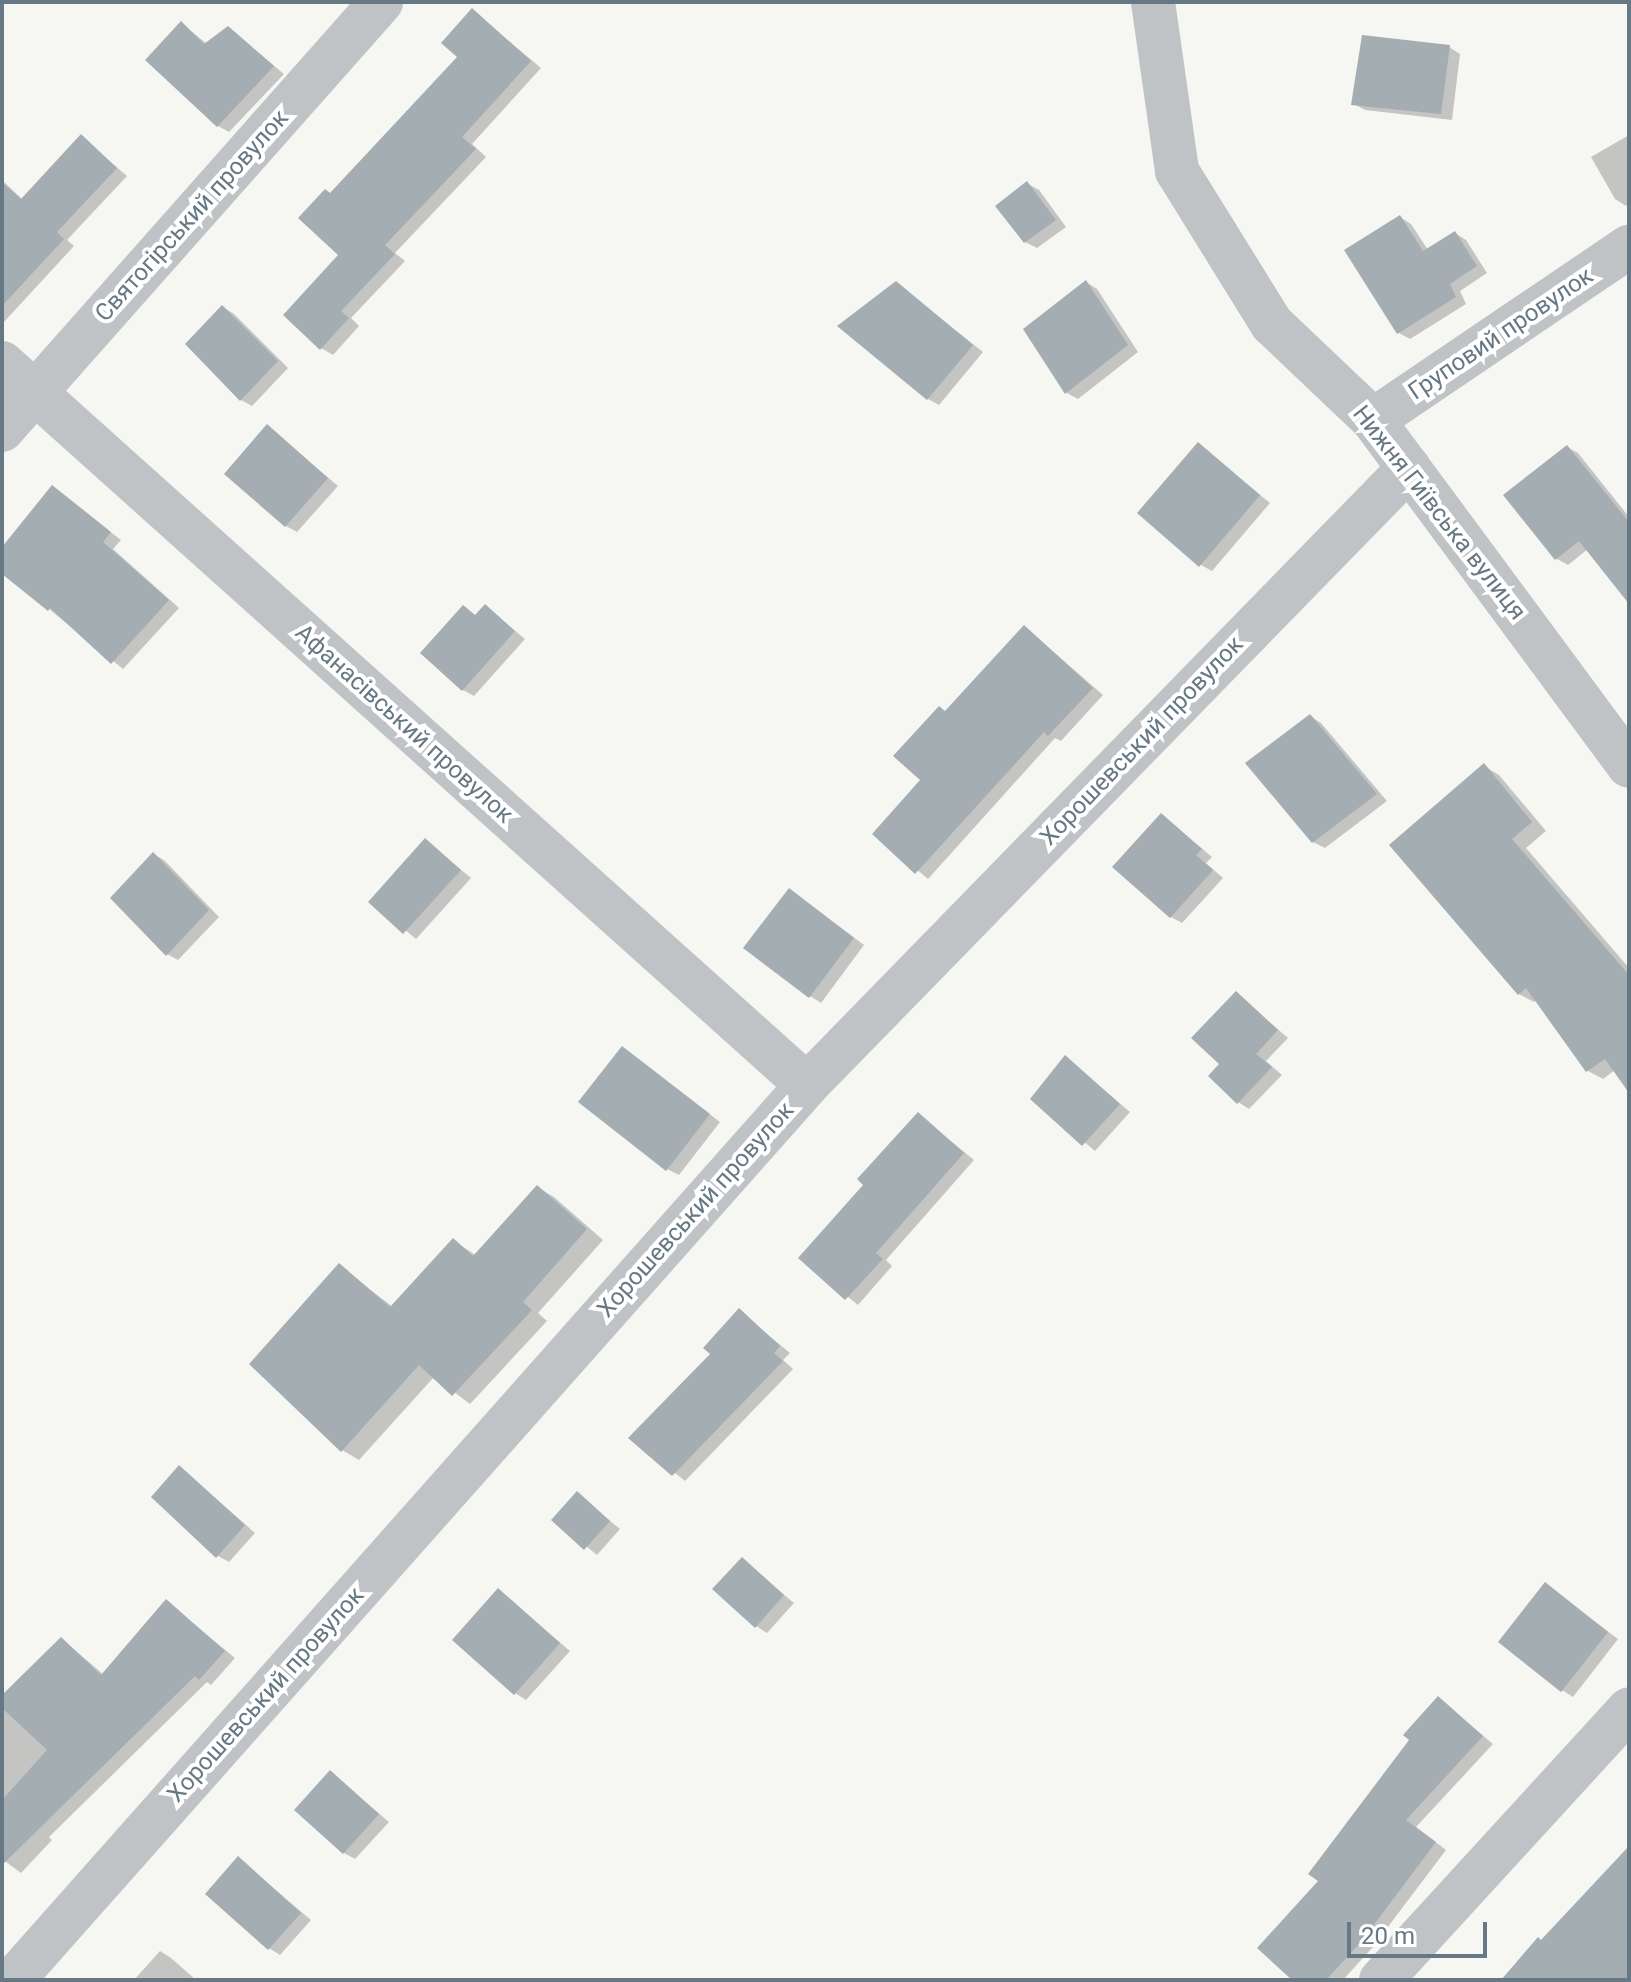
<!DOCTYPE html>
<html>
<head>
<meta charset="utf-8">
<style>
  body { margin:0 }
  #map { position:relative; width:1631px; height:1982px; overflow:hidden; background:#f6f6f3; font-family:Roboto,sans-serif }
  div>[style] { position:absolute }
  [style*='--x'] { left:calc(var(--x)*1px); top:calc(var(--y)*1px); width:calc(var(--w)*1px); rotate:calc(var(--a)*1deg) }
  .shadow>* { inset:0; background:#0003 }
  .building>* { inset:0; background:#a4adb2 }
  .minor>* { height:44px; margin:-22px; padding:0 22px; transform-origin:22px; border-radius:22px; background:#bfc3c6 }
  span { translate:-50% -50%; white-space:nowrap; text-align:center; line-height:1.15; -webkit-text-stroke:8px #fff; paint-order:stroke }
  .street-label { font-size:24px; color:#667883 }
  .frame { position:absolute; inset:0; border:4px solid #667883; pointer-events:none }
  .scale { position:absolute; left:1347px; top:1922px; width:140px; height:36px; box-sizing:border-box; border:4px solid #667883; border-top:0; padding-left:10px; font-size:24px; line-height:28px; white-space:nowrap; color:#667883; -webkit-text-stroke:6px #fff; paint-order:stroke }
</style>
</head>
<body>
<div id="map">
  <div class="shadow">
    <div style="clip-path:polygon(472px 10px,541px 68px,472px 144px,486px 157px,395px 253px,405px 261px,351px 318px,359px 326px,333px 355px,321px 348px,341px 255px,460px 57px)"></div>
    <div style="clip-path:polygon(181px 23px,207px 44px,228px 28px,284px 74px,229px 132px,218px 126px)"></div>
    <div style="clip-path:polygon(1449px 47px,1460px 54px,1452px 120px,1365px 110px,1354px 104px)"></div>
    <div style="clip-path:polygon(1629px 135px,1629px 204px,1626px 206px,1615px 199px,1591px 157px)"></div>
    <div style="clip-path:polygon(81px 137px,127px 176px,67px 240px,74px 246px,4px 322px,2px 180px,23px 200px)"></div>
    <div style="clip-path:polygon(1028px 184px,1039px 190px,1066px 227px,1037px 248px,1025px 242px)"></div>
    <div style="clip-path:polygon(1400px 217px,1411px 224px,1428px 250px,1455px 233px,1466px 240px,1487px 273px,1460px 291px,1466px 304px,1410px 339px,1399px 333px,1347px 251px)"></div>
    <div style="clip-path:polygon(1086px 282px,1097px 289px,1138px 352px,1078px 399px,1067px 393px)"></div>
    <div style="clip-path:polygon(896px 283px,983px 352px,939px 405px,928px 399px)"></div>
    <div style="clip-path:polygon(223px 307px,234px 314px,288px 368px,252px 406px,241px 400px)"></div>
    <div style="clip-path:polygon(268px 427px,338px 486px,297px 532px,286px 526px)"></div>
    <div style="clip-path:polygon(1198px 444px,1270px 503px,1212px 571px,1201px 565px)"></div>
    <div style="clip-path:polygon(1567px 447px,1578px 453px,1629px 517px,1629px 601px,1588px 549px,1568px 565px,1557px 559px,1506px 495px)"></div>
    <div style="clip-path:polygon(52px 487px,121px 540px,113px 549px,179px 608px,123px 669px,2px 571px,2px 550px)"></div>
    <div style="clip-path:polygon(485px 606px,525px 639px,474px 696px,463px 690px,463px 608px,477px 616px)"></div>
    <div style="clip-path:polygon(1025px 627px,1103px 695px,1061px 741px,1055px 738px,928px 879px,875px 834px,923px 780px,946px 712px)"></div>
    <div style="clip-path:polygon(1310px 716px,1321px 723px,1387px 801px,1325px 848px,1313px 842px)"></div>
    <div style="clip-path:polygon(1484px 766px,1499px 775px,1546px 831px,1526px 848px,1629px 968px,1629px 1089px,1615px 1070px,1603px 1079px,1588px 1071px,1537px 1000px,1534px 1002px,1519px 994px)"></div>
    <div style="clip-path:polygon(1162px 815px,1212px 857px,1206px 863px,1223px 878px,1182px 923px,1171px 917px)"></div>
    <div style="clip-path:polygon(426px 841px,471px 878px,416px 939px,371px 901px)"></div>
    <div style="clip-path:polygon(154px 854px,165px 861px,219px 917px,178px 960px,167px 954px)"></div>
    <div style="clip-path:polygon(800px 897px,864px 945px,821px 1003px,810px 996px)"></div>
    <div style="clip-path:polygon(1236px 993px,1288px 1038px,1266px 1061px,1282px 1075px,1249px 1109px,1238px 1102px,1222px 1063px)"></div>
    <div style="clip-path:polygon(623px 1048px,720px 1122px,679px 1175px,667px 1169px)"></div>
    <div style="clip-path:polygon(1066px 1058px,1130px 1112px,1095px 1151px,1032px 1098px)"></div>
    <div style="clip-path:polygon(918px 1114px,974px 1160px,886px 1260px,892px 1266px,858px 1305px,800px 1258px,866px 1185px)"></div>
    <div style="clip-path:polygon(537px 1187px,554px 1197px,603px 1240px,538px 1313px,547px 1321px,470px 1404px,434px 1377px,359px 1460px,342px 1450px,339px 1266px,393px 1307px,454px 1241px,477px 1256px)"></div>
    <div style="clip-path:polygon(739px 1311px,790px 1353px,783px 1360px,793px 1369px,685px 1481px,630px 1437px,713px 1353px)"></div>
    <div style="clip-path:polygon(180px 1467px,255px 1533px,229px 1562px,218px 1556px)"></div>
    <div style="clip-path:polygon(577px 1494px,620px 1529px,597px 1555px,554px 1520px)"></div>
    <div style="clip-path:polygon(742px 1560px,794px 1603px,767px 1633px,756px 1626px)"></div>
    <div style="clip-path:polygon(1546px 1585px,1618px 1639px,1573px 1697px,1562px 1690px)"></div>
    <div style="clip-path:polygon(498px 1590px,570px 1651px,526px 1700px,515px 1693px)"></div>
    <div style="clip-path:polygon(167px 1602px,235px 1658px,211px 1685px,207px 1682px,49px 1837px,52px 1840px,21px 1873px,2px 1859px,2px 1697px,62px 1639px,104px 1675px)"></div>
    <div style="clip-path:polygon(1438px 1698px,1493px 1744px,1416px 1827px,1446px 1850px,1372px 1948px,1343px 1980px,1295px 1980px,1412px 1740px)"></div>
    <div style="clip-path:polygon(331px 1773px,389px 1822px,355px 1859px,344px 1853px)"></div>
    <div style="clip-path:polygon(239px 1859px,311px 1920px,280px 1955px,269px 1948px)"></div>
    <div style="clip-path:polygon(160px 1951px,171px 1958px,196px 1980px,134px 1980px)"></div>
  </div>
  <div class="building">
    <div style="clip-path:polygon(472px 8px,531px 61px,462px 137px,476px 149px,385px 245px,395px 254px,341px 311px,349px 318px,320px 350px,283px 315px,338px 255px,298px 218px,325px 189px,330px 193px,457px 57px,441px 43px)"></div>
    <div style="clip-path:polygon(181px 21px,204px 44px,228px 26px,274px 66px,217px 127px,145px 60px)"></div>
    <div style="clip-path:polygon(1362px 35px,1450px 45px,1441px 114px,1351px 105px)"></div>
    <div style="clip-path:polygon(81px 134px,117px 168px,57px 232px,64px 239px,2px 306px,2px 182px,21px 199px)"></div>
    <div style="clip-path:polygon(1027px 181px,1056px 220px,1024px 243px,995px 206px)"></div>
    <div style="clip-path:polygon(1400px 215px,1423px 251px,1455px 231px,1477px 266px,1450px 284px,1456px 297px,1397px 334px,1344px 250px)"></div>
    <div style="clip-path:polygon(1086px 280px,1128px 345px,1065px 394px,1023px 329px)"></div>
    <div style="clip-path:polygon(896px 281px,973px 345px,927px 400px,837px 326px)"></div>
    <div style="clip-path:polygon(222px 305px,278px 361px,240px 401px,185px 344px)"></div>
    <div style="clip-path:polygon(267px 424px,328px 478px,285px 527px,224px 474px)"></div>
    <div style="clip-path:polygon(1198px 442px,1260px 495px,1199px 567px,1137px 513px)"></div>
    <div style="clip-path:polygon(1567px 445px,1629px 522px,1629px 604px,1579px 541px,1555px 560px,1503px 495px)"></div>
    <div style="clip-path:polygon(52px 485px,111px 532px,103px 542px,169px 600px,111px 664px,50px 608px,48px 611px,2px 574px,2px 547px)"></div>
    <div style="clip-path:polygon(485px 604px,515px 631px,462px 691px,420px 653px,463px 605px,475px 615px)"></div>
    <div style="clip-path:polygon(1024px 625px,1093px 688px,1048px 736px,1044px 732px,915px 874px,872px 834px,920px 780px,893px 756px,939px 706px,945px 711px)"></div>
    <div style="clip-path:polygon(1310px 714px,1377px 794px,1312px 843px,1245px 763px)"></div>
    <div style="clip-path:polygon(1484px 763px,1532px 822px,1512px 839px,1629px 975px,1629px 1093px,1605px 1059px,1586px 1072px,1526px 988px,1518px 995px,1389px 845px)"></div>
    <div style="clip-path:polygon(1161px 813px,1202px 849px,1196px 855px,1213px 870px,1170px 918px,1112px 867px)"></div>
    <div style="clip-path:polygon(425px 838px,461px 870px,403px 934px,368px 902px)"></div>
    <div style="clip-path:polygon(153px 852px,209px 910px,166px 956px,110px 898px)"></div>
    <div style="clip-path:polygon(789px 888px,854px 938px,809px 998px,743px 948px)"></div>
    <div style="clip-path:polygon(1236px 991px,1278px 1030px,1256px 1054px,1272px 1067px,1237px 1104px,1208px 1076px,1219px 1064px,1191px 1038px)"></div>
    <div style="clip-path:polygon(622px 1046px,710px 1114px,666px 1171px,578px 1102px)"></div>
    <div style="clip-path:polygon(1065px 1055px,1120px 1104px,1082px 1146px,1030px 1099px)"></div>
    <div style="clip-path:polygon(918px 1112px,964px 1153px,876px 1253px,883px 1259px,845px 1300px,798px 1258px,863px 1185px,857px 1179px)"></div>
    <div style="clip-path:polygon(537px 1185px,587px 1229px,523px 1302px,532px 1310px,452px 1396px,419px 1365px,341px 1452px,249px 1364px,339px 1263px,390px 1307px,453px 1238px,473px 1256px)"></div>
    <div style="clip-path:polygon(739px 1308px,780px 1346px,774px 1353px,783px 1361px,672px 1476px,628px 1438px,710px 1354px,703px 1348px)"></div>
    <div style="clip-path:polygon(179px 1465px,245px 1525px,216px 1558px,151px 1497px)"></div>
    <div style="clip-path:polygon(577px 1491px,610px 1521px,584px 1550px,551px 1520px)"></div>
    <div style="clip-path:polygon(742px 1557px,784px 1595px,755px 1628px,712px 1589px)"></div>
    <div style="clip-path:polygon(1545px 1582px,1608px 1632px,1561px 1692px,1498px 1642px)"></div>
    <div style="clip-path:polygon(498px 1588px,560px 1643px,514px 1695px,452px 1640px)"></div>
    <div style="clip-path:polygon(166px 1599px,225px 1651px,199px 1680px,195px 1676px,2px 1865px,2px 1800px,47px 1750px,2px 1708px,2px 1695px,61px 1637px,101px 1675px)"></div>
    <div style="clip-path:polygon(1438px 1696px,1483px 1736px,1406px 1820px,1436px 1842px,1361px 1942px,1326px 1980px,1292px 1980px,1257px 1948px,1318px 1881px,1308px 1874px,1409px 1740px,1403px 1735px)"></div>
    <div style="clip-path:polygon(330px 1770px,379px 1814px,343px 1854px,294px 1810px)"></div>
    <div style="clip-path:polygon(1629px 1846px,1629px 1980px,1501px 1980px,1538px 1937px,1541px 1940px)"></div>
    <div style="clip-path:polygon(238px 1856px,301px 1913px,268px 1950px,205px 1894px)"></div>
  </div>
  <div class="minor">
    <div style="--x:1153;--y:2;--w:171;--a:81.9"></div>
    <div style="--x:1177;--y:171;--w:180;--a:58.2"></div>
    <div style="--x:1272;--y:324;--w:139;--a:43.5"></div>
    <div style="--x:1373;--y:420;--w:430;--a:53.5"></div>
    <div style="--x:2;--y:363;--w:1081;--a:41.89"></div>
    <div style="--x:1373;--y:420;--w:309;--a:-34.1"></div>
    <div style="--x:2;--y:430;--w:572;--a:-48.47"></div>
    <div style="--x:13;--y:1980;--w:1196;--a:-48.42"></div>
    <div style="--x:807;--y:1085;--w:862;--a:-45.7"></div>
    <div style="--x:1381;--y:1980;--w:367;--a:-47.5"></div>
  </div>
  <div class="street-label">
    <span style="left:192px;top:216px;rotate:-48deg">Святогірський провулок</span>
    <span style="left:1501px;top:334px;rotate:-34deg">Груповий провулок</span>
    <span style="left:1439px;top:513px;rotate:52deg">Нижня Гиївська вулиця</span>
    <span style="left:404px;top:724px;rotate:42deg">Афанасівський провулок</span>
    <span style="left:1142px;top:741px;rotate:-46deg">Хорошевський провулок</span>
    <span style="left:696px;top:1210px;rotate:-48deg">Хорошевський провулок</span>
    <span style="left:266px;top:1695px;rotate:-48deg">Хорошевський провулок</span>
  </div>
  <div class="frame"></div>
  <div class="scale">20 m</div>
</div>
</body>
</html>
